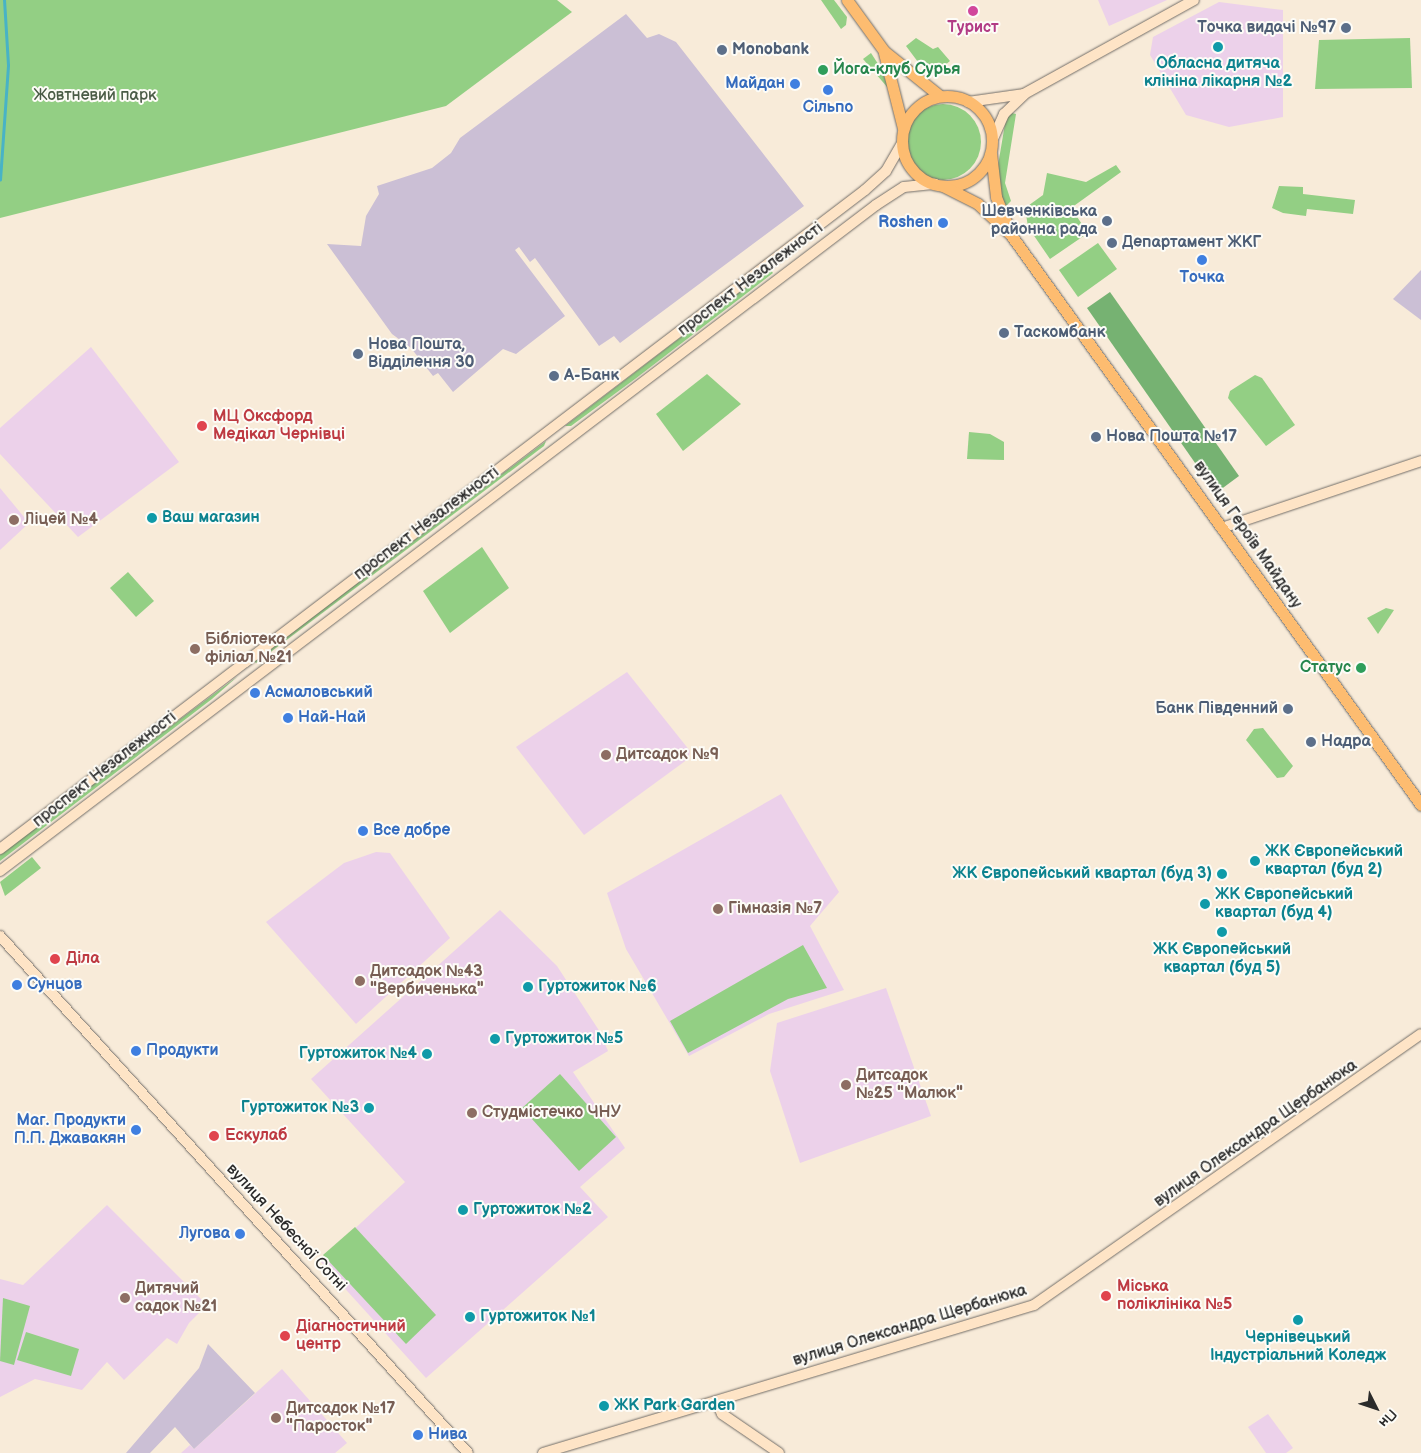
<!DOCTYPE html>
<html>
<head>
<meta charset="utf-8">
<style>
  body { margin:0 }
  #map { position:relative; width:1421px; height:1453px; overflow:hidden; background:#f8ebd9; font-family:"Balsamiq Sans",sans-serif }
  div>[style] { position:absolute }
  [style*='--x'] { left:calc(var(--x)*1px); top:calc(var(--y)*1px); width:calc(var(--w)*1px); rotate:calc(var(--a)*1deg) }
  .built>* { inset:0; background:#ecd1ea }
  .industrial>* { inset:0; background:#cbbfd5 }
  .green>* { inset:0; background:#93cf84 }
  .round { border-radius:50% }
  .forest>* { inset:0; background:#76b272 }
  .stream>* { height:2.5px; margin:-1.25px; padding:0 1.25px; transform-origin:1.25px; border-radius:1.25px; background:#48b3c6 }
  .roads { filter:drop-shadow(0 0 1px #736e68) drop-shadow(0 0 1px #736e68) }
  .secondary>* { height:10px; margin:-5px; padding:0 5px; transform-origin:5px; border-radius:5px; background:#fee4c6 }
  .primary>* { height:11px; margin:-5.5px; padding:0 5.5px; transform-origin:5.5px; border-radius:5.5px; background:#fdbc70 }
  .primary>.ring { margin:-5.5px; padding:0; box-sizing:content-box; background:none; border:11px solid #fdbc70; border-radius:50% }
  .dots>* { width:14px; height:14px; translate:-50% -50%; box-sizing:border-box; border:2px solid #fdfcf7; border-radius:50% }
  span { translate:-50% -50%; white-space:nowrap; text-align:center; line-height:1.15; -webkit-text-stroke:4px #fdfcf7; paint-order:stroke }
  .hotel-label { font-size:16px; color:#b23c85; font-weight:700 }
  .service-label { font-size:16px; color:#4e5e75; font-weight:700 }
  .right { translate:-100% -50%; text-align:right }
  .left { translate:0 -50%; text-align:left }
  .culture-label { font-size:16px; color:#0d838f; font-weight:700 }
  .leisure-label { font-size:16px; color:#27864d; font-weight:700 }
  .shop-label { font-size:16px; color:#366cbe; font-weight:700 }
  .park-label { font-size:16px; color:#4a5c46 }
  .street-label { font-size:16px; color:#2b2b2b }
  .health-label { font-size:16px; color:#be3a42; font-weight:700 }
  .education-label { font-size:16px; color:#785e54; font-weight:700 }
  .north { position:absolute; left:1351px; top:1383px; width:50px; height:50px; -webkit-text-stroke:4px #fdfcf7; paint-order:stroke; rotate:131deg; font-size:14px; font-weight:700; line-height:20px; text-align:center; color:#2b2b2b }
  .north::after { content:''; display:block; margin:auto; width:18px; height:22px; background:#2b2b2b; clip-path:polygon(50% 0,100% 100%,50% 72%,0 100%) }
</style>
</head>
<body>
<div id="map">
  <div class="built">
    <div style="clip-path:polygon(1098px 0,1167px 0,1109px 26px)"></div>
    <div style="clip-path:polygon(1219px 2px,1283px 10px,1283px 117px,1229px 127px,1186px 115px,1150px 55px,1153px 37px)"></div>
    <div style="clip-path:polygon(91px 347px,179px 462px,78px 537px,0 454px,0 428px)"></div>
    <div style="clip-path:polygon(0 488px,29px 523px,0 550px)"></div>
    <div style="clip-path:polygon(627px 672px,690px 751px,688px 759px,584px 835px,516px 747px)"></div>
    <div style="clip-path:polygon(781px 794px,839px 892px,810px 926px,844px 990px,769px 1014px,689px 1056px,626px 949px,607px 893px)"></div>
    <div style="clip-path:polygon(376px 852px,390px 853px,450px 938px,356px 1024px,266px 922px,344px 863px)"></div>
    <div style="clip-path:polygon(500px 910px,557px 966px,600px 1032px,608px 1051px,573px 1072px,625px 1148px,580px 1187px,608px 1217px,426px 1378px,320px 1261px,405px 1182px,311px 1079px)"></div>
    <div style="clip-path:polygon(886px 988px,931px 1116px,800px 1163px,770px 1071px,777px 1023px)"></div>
    <div style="clip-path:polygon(107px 1205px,207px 1305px,189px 1323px,177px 1344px,167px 1338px,124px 1380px,107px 1362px,82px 1390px,35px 1379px,0 1397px,0 1279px,23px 1285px)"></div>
    <div style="clip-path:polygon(282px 1369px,347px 1443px,335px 1453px,181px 1453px,190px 1445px,194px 1449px)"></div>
    <div style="clip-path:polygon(1268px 1414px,1293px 1448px,1286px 1453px,1266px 1453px,1248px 1427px)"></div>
  </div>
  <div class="industrial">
    <div style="clip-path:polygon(626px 14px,647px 38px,659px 34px,676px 42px,804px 206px,620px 343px,614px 336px,599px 346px,535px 258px,530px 262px,519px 247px,515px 250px,565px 316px,516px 354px,503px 349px,453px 392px,438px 373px,433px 376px,411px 348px,392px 334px,327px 244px,361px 246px,366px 216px,379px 194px,377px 186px,432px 168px,451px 153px,460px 138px)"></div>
    <div style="clip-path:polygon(1421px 270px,1421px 320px,1393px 299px)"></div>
    <div style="clip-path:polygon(208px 1344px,255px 1393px,194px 1449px,175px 1427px,150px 1453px,126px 1453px,199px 1368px)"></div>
  </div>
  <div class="green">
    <div style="clip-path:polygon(0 0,557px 0,572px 12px,446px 106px,0 218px)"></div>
    <div style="clip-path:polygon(821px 0,834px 0,847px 17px,846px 25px,841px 29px)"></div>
    <div style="clip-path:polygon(916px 38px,933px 49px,938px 47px,950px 61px,940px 69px,921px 66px,906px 46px)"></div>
    <div style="clip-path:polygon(1410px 38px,1412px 88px,1315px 89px,1319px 40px)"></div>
    <div style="clip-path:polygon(871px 53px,882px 70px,888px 88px,863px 59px)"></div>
    <div class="round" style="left:905px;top:104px;width:76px;height:76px"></div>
    <div style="clip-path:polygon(1007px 112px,1016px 114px,1005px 183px,1011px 201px,1005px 207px,995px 183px)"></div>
    <div style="clip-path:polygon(1116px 165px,1121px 172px,1071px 208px,1088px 233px,1050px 259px,1028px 227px,1025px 208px,1043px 195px,1047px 173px,1086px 182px)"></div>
    <div style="clip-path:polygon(1279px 186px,1303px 187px,1303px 194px,1355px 200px,1353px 214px,1307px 209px,1306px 216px,1283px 213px,1272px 208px)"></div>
    <div style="clip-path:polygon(1098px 243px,1117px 269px,1078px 297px,1059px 270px)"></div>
    <div style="clip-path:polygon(770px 269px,773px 273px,635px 379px,571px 426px,565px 426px)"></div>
    <div style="clip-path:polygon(707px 374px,741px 404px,683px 451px,656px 414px)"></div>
    <div style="clip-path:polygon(1255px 375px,1262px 378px,1295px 425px,1266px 446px,1228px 398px,1230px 391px)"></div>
    <div style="clip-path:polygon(969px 432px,990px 434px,1004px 442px,1004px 460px,967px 459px)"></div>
    <div style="clip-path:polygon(546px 441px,544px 446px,256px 663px,254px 661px)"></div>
    <div style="clip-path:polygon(482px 547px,509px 588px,450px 633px,423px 591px)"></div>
    <div style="clip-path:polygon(128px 572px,154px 601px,136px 617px,110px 588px)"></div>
    <div style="clip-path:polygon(1386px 608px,1394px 610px,1378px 634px,1367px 618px)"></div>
    <div style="clip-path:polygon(238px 676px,212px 699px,0 861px,0 855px,29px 832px)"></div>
    <div style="clip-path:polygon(1263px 728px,1293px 766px,1284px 777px,1277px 778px,1246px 740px,1254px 729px)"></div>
    <div style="clip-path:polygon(32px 857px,41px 868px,5px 896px,0 882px)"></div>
    <div style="clip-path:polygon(803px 945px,827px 988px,788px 999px,688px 1053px,670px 1021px)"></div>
    <div style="clip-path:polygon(560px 1074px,616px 1137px,579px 1171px,522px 1108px)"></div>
    <div style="clip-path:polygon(355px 1227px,436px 1315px,406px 1344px,323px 1255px)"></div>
    <div style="clip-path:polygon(3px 1298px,30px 1306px,14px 1365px,0 1361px)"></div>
    <div style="clip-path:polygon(26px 1332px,79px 1349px,71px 1376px,17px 1360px)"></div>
  </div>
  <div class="forest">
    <div style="clip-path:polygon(1110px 292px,1239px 476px,1216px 493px,1087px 308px)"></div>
  </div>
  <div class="stream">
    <div style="--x:0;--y:180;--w:115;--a:-86"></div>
    <div style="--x:8;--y:65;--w:65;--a:-93.5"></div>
  </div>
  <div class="roads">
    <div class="secondary">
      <div style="--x:968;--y:102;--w:57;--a:-8.1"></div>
      <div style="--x:1024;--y:94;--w:194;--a:-28.9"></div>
      <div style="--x:992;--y:141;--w:30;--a:-66"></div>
      <div style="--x:1004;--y:114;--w:28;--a:-44"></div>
      <div style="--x:1222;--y:528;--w:210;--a:-18.6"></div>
      <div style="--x:0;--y:849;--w:1087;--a:-37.3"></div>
      <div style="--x:865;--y:190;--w:28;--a:-42"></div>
      <div style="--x:886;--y:171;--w:30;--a:-60"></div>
      <div style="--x:0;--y:871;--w:1100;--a:-37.24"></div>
      <div style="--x:876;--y:205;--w:33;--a:-33"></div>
      <div style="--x:904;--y:187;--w:31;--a:-6"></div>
      <div style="--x:0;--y:936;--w:697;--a:47.85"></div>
      <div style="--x:716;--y:1401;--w:14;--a:65"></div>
      <div style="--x:722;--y:1414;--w:69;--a:34.4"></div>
      <div style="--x:543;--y:1453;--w:513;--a:-16.77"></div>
      <div style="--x:1034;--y:1305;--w:472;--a:-35"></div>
    </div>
    <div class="primary">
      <div style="--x:847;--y:0;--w:63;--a:54"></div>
      <div style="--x:884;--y:51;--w:72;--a:38.8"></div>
      <div style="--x:884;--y:53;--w:77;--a:75.8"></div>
      <div class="ring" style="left:902px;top:96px;width:79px;height:79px"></div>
      <div style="--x:991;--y:153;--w:44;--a:83.5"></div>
      <div style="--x:996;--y:197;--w:37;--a:68"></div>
      <div style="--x:943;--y:186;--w:39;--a:27"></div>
      <div style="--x:978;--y:204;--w:45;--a:43.2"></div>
      <div style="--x:1011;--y:235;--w:702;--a:54.27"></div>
    </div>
  </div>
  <div class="dots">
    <div style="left:973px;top:11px;background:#d1479c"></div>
    <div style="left:1346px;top:28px;background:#5c6f8a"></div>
    <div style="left:1218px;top:47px;background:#0f9aa8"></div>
    <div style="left:722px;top:50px;background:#5c6f8a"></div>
    <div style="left:823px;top:70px;background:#2e9e5b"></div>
    <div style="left:795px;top:84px;background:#3f7fe0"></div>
    <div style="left:828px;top:90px;background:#3f7fe0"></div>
    <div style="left:1107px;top:221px;background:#5c6f8a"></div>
    <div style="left:943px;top:223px;background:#3f7fe0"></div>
    <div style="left:1112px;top:243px;background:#5c6f8a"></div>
    <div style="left:1202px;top:260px;background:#3f7fe0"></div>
    <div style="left:1004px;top:333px;background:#5c6f8a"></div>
    <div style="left:358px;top:354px;background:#5c6f8a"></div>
    <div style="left:554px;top:376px;background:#5c6f8a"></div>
    <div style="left:202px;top:426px;background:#e0444e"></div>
    <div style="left:1096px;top:437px;background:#5c6f8a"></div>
    <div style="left:152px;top:518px;background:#0f9aa8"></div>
    <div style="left:14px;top:520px;background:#8d6e63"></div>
    <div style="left:195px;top:649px;background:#8d6e63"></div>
    <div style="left:1361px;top:668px;background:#2e9e5b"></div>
    <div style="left:255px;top:693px;background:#3f7fe0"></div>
    <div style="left:1288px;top:709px;background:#5c6f8a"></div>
    <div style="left:288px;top:718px;background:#3f7fe0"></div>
    <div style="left:1311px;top:742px;background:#5c6f8a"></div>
    <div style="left:606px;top:755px;background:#8d6e63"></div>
    <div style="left:363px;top:831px;background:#3f7fe0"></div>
    <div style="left:1255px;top:861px;background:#0f9aa8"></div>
    <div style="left:1222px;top:874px;background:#0f9aa8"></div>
    <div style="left:1205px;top:904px;background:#0f9aa8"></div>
    <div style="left:718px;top:909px;background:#8d6e63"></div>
    <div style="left:1222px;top:932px;background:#0f9aa8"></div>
    <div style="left:55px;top:959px;background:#e0444e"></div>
    <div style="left:360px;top:981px;background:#8d6e63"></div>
    <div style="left:17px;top:985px;background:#3f7fe0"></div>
    <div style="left:528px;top:987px;background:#0f9aa8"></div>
    <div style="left:495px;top:1039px;background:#0f9aa8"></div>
    <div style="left:136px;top:1051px;background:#3f7fe0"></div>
    <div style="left:427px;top:1054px;background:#0f9aa8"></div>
    <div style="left:846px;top:1085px;background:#8d6e63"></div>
    <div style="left:369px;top:1108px;background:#0f9aa8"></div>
    <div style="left:472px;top:1113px;background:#8d6e63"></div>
    <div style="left:136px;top:1130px;background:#3f7fe0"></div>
    <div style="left:214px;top:1136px;background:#e0444e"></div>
    <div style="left:463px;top:1210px;background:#0f9aa8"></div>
    <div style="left:240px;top:1234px;background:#3f7fe0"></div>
    <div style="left:1106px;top:1296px;background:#e0444e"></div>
    <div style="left:125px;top:1298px;background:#8d6e63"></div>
    <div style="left:470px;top:1317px;background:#0f9aa8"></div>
    <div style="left:1298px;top:1320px;background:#0f9aa8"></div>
    <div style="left:285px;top:1336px;background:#e0444e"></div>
    <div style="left:604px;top:1406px;background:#0f9aa8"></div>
    <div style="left:276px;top:1418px;background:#8d6e63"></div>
    <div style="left:418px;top:1435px;background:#3f7fe0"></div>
  </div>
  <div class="hotel-label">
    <span style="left:973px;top:28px">Турист</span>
  </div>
  <div class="service-label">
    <span class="right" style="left:1336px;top:28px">Точка видачі №97</span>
    <span class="left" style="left:732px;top:50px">Monobank</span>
    <span class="right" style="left:1097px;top:221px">Шевченківська<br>районна рада</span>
    <span class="left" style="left:1122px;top:243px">Департамент ЖКГ</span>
    <span class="left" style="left:1014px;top:333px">Таскомбанк</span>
    <span class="left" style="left:368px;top:354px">Нова Пошта,<br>Відділення 30</span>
    <span class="left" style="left:564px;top:376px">А-Банк</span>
    <span class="left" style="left:1106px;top:437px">Нова Пошта №17</span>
    <span class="right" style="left:1278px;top:709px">Банк Південний</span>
    <span class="left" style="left:1321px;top:742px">Надра</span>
  </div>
  <div class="culture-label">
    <span style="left:1218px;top:73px">Обласна дитяча<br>клініна лікарня №2</span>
    <span class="left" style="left:162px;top:518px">Ваш магазин</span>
    <span class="left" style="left:1265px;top:861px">ЖК Європейський<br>квартал (буд 2)</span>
    <span class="right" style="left:1212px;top:874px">ЖК Європейський квартал (буд 3)</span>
    <span class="left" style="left:1215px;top:904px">ЖК Європейський<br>квартал (буд 4)</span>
    <span style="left:1222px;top:959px">ЖК Європейський<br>квартал (буд 5)</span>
    <span class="left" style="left:538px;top:987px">Гуртожиток №6</span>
    <span class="left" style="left:505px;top:1039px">Гуртожиток №5</span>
    <span class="right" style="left:417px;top:1054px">Гуртожиток №4</span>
    <span class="right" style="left:359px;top:1108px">Гуртожиток №3</span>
    <span class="left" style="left:473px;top:1210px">Гуртожиток №2</span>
    <span class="left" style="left:480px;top:1317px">Гуртожиток №1</span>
    <span style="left:1298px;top:1347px">Чернівецький<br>Індустріальний Коледж</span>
    <span class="left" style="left:614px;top:1406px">ЖК Park Garden</span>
  </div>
  <div class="leisure-label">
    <span class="left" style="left:833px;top:70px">Йога-клуб Сурья</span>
    <span class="right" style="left:1351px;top:668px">Статус</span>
  </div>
  <div class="shop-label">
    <span class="right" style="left:785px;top:84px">Майдан</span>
    <span style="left:828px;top:108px">Сільпо</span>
    <span class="right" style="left:933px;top:223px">Roshen</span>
    <span style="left:1202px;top:278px">Точка</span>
    <span class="left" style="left:265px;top:693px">Асмаловський</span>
    <span class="left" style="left:298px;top:718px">Най-Най</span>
    <span class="left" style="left:373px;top:831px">Все добре</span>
    <span class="left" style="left:27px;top:985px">Сунцов</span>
    <span class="left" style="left:146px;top:1051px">Продукти</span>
    <span class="right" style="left:126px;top:1130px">Маг. Продукти<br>П.П. Джавакян</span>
    <span class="right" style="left:230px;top:1234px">Лугова</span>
    <span class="left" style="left:428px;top:1435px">Нива</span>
  </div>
  <div class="park-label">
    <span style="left:95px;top:96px">Жовтневий парк</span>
  </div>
  <div class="street-label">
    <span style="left:751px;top:280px;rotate:-37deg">проспект Незалежності</span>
    <span style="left:427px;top:524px;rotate:-37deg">проспект Незалежності</span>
    <span style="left:1247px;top:535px;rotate:55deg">вулиця Героїв Майдану</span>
    <span style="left:105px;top:770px;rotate:-38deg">проспект Незалежності</span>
    <span style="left:1256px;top:1134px;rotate:-35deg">вулиця Олександра Щербанюка</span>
    <span style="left:286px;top:1228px;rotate:47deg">вулиця Небесної Сотні</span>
    <span style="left:910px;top:1326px;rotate:-17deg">вулиця Олександра Щербанюка</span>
  </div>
  <div class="health-label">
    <span class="left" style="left:213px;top:426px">МЦ Оксфорд<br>Медікал Чернівці</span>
    <span class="left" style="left:66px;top:959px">Діла</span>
    <span class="left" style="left:225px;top:1136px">Ескулаб</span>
    <span class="left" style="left:1117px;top:1296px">Міська<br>поліклініка №5</span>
    <span class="left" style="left:296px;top:1336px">Діагностичний<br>центр</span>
  </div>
  <div class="education-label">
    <span class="left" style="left:24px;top:520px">Ліцей №4</span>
    <span class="left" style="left:205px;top:649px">Бібліотека<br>філіал №21</span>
    <span class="left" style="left:616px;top:755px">Дитсадок №9</span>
    <span class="left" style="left:728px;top:909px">Гімназія №7</span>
    <span class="left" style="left:370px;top:981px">Дитсадок №43<br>"Вербиченька"</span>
    <span class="left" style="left:856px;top:1085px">Дитсадок<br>№25 "Малюк"</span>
    <span class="left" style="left:482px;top:1113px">Студмістечко ЧНУ</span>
    <span class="left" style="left:135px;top:1298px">Дитячий<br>садок №21</span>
    <span class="left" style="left:286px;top:1418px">Дитсадок №17<br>"Паросток"</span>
  </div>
  <div class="north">Пн</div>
</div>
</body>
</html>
